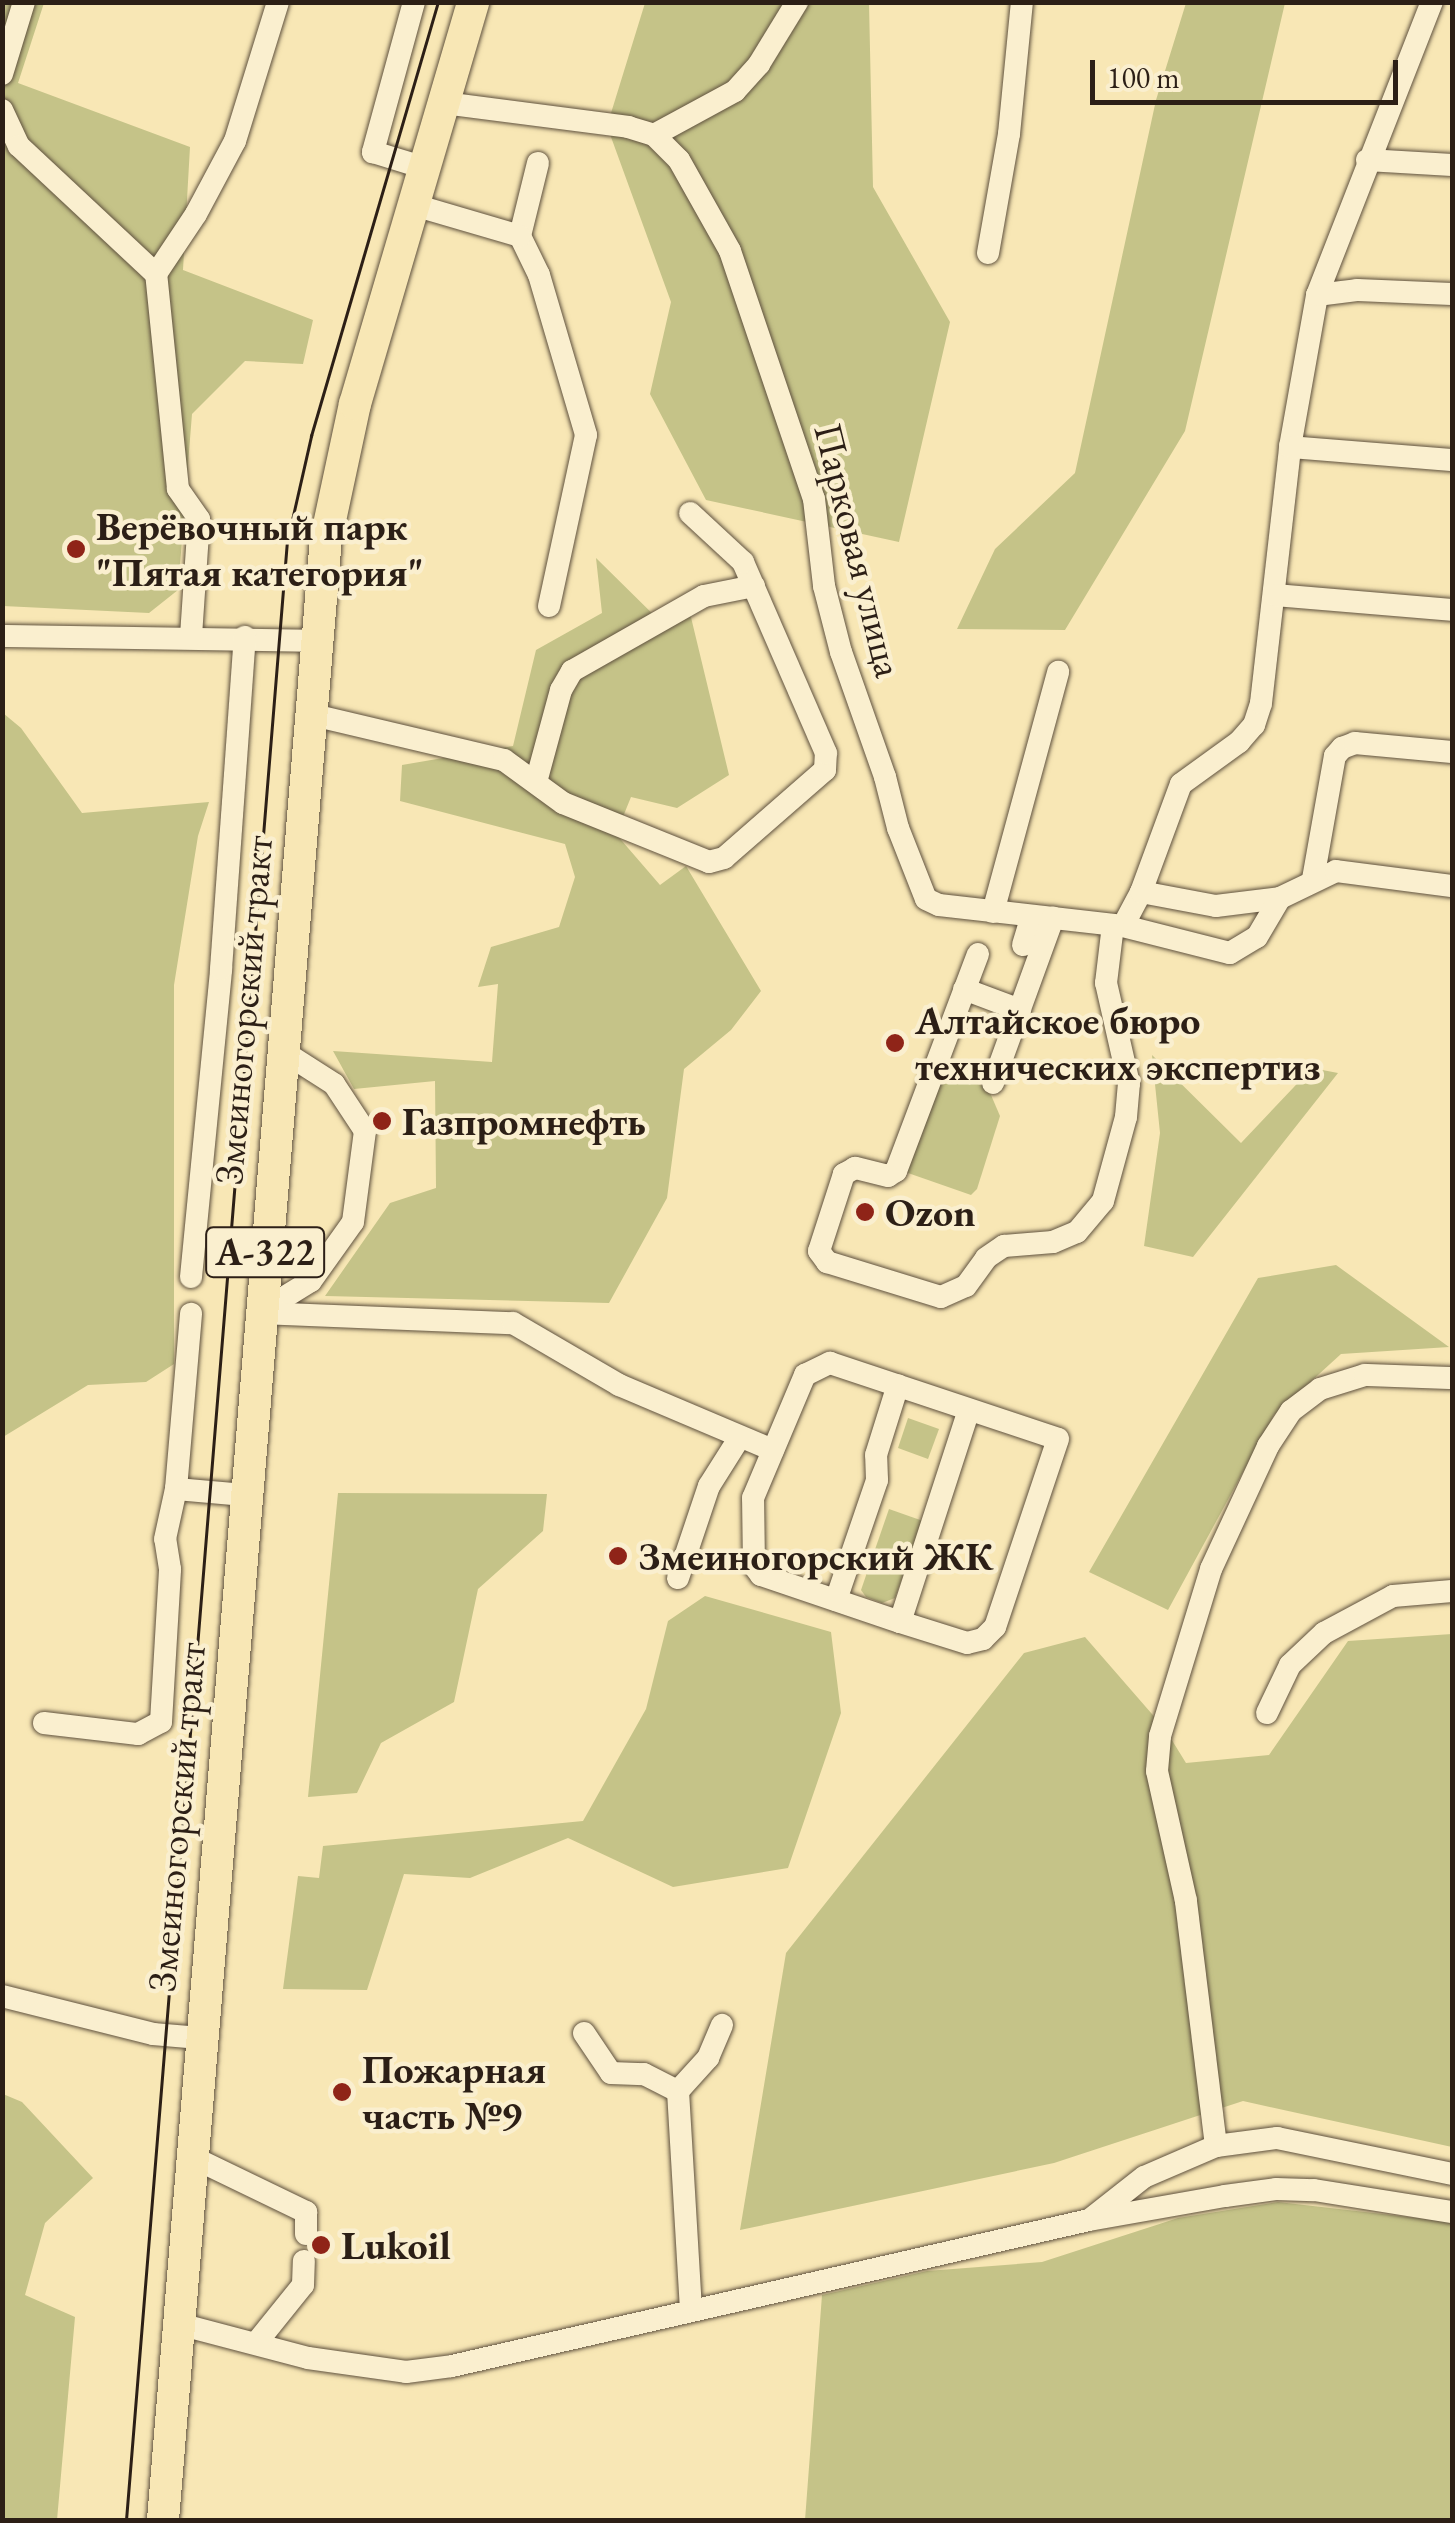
<!DOCTYPE html>
<html>
<head>
<meta charset="utf-8">
<style>
  body { margin:0 }
  #map { position:relative; width:1455px; height:2523px; overflow:hidden; background:#f8e7b5; font-family:"EB Garamond",serif }
  div>[style] { position:absolute }
  [style*='--x'] { left:calc(var(--x)*1px); top:calc(var(--y)*1px); width:calc(var(--w)*1px); rotate:calc(var(--a)*1deg) }
  .green>* { inset:0; background:#c5c388 }
  .roads { filter:drop-shadow(0 0 2px #5f513e) drop-shadow(0 0 2px #5f513e) }
  .minor>* { height:22px; margin:-11px; padding:0 11px; transform-origin:11px; border-radius:11px; background:#faefcf }
  .highway>* { height:32px; margin:-16px; padding:0 16px; transform-origin:16px; border-radius:16px; background:#f8e7b5 }
  .tram>* { height:2.5px; margin:-1.25px; padding:0 1.25px; transform-origin:1.25px; border-radius:1.25px; background:#2c1f16 }
  .dots>* { width:28px; height:28px; translate:-50% -50%; box-sizing:border-box; border:5px solid #faefcf; border-radius:50% }
  span { translate:-50% -50%; white-space:nowrap; text-align:center; line-height:1.15; -webkit-text-stroke:9px #faefcf; paint-order:stroke }
  .shield-label span { padding:2px 8px; background:#faefcf; border:2px solid; border-radius:8px; -webkit-text-stroke-width:0 }
  .shield-label { font-size:38px; color:#2c1f16; font-weight:700 }
  .poi-label { font-size:40px; color:#2c1f16; font-weight:700 }
  .left { translate:0 -50%; text-align:left }
  .street-label { font-size:40px; color:#2c1f16 }
  .frame { position:absolute; inset:0; border:5px solid #2c1f16; pointer-events:none }
  .scale { position:absolute; left:1090px; top:60px; width:308px; height:45px; box-sizing:border-box; border:5px solid #2c1f16; border-top:0; padding-left:12px; font-size:30px; line-height:35px; white-space:nowrap; color:#2c1f16; -webkit-text-stroke:8px #faefcf; paint-order:stroke }
</style>
</head>
<body>
<div id="map">
  <div class="green">
    <div style="clip-path:polygon(3px 3px,44px 3px,18px 83px,190px 147px,183px 270px,313px 320px,303px 364px,245px 361px,192px 414px,178px 590px,149px 613px,3px 606px)"></div>
    <div style="clip-path:polygon(645px 3px,869px 3px,873px 187px,950px 322px,899px 542px,706px 500px,650px 394px,671px 302px,607px 126px)"></div>
    <div style="clip-path:polygon(1186px 3px,1285px 3px,1185px 431px,1065px 630px,957px 629px,995px 549px,1075px 473px,1156px 100px)"></div>
    <div style="clip-path:polygon(596px 558px,668px 629px,689px 609px,729px 775px,677px 808px,631px 797px,616px 834px,660px 885px,686px 866px,761px 991px,731px 1030px,684px 1069px,667px 1198px,609px 1303px,325px 1296px,390px 1203px,436px 1188px,435px 1081px,354px 1089px,333px 1051px,492px 1062px,498px 984px,478px 987px,491px 947px,559px 927px,575px 877px,565px 844px,400px 801px,402px 765px,513px 746px,536px 650px,602px 613px)"></div>
    <div style="clip-path:polygon(3px 713px,21px 728px,82px 813px,209px 802px,198px 836px,174px 985px,174px 1364px,146px 1382px,88px 1385px,3px 1437px)"></div>
    <div style="clip-path:polygon(1152px 1055px,1241px 1143px,1312px 1068px,1338px 1073px,1193px 1257px,1144px 1246px,1160px 1133px)"></div>
    <div style="clip-path:polygon(946px 1072px,988px 1088px,1000px 1116px,977px 1189px,971px 1195px,908px 1173px,906px 1164px,940px 1075px)"></div>
    <div style="clip-path:polygon(1336px 1265px,1449px 1347px,1341px 1354px,1274px 1415px,1168px 1610px,1089px 1572px,1258px 1278px)"></div>
    <div style="clip-path:polygon(908px 1418px,939px 1429px,928px 1459px,898px 1448px)"></div>
    <div style="clip-path:polygon(338px 1493px,547px 1494px,543px 1531px,478px 1589px,454px 1702px,381px 1743px,357px 1793px,308px 1797px)"></div>
    <div style="clip-path:polygon(889px 1509px,923px 1521px,895px 1598px,882px 1603px,866px 1597px,861px 1590px)"></div>
    <div style="clip-path:polygon(705px 1596px,831px 1632px,841px 1713px,788px 1868px,673px 1887px,568px 1838px,470px 1878px,404px 1874px,367px 1990px,283px 1989px,298px 1876px,319px 1878px,323px 1846px,583px 1821px,646px 1709px,668px 1621px)"></div>
    <div style="clip-path:polygon(1452px 1634px,1452px 2147px,1243px 2101px,1054px 2163px,740px 2230px,786px 1953px,1024px 1653px,1085px 1637px,1165px 1729px,1186px 1763px,1269px 1755px,1348px 1641px)"></div>
    <div style="clip-path:polygon(3px 2094px,22px 2102px,93px 2178px,45px 2223px,25px 2295px,75px 2317px,57px 2520px,3px 2520px)"></div>
    <div style="clip-path:polygon(1278px 2202px,1452px 2222px,1452px 2520px,805px 2520px,822px 2295px,927px 2271px,1042px 2262px,1178px 2218px)"></div>
  </div>
  <div class="roads">
    <div class="minor">
      <div style="--x:414;--y:2;--w:156;--a:105.3"></div>
      <div style="--x:373;--y:152;--w:54;--a:17.1"></div>
      <div style="--x:2;--y:74;--w:75;--a:-73"></div>
      <div style="--x:444;--y:103;--w:186;--a:7.4"></div>
      <div style="--x:628;--y:127;--w:27;--a:17"></div>
      <div style="--x:654;--y:135;--w:35;--a:45"></div>
      <div style="--x:679;--y:160;--w:104;--a:60.7"></div>
      <div style="--x:730;--y:251;--w:262;--a:71.3"></div>
      <div style="--x:814;--y:499;--w:88;--a:83.4"></div>
      <div style="--x:824;--y:586;--w:68;--a:75.6"></div>
      <div style="--x:841;--y:652;--w:133;--a:70.6"></div>
      <div style="--x:885;--y:777;--w:53;--a:75.7"></div>
      <div style="--x:898;--y:828;--w:76;--a:68.5"></div>
      <div style="--x:926;--y:899;--w:14;--a:25"></div>
      <div style="--x:939;--y:905;--w:185;--a:6.5"></div>
      <div style="--x:1123;--y:926;--w:38;--a:-62"></div>
      <div style="--x:1141;--y:892;--w:115;--a:-69.7"></div>
      <div style="--x:1181;--y:784;--w:72;--a:-35.9"></div>
      <div style="--x:1239;--y:742;--w:23;--a:-49"></div>
      <div style="--x:1254;--y:725;--w:23;--a:-72"></div>
      <div style="--x:1261;--y:703;--w:258;--a:-83.5"></div>
      <div style="--x:1290;--y:447;--w:154;--a:-79.9"></div>
      <div style="--x:1317;--y:295;--w:40;--a:-7.1"></div>
      <div style="--x:1357;--y:290;--w:95;--a:2.4"></div>
      <div style="--x:2;--y:110;--w:40;--a:65"></div>
      <div style="--x:19;--y:146;--w:187;--a:43.1"></div>
      <div style="--x:654;--y:135;--w:92;--a:-28.5"></div>
      <div style="--x:735;--y:91;--w:36;--a:-48"></div>
      <div style="--x:759;--y:64;--w:73;--a:-58.5"></div>
      <div style="--x:1367;--y:160;--w:85;--a:3.4"></div>
      <div style="--x:538;--y:163;--w:75;--a:103.9"></div>
      <div style="--x:520;--y:236;--w:43;--a:64"></div>
      <div style="--x:539;--y:275;--w:167;--a:73.6"></div>
      <div style="--x:586;--y:435;--w:175;--a:102.2"></div>
      <div style="--x:414;--y:205;--w:110;--a:16.3"></div>
      <div style="--x:988;--y:253;--w:121;--a:-80"></div>
      <div style="--x:1009;--y:134;--w:133;--a:-84.4"></div>
      <div style="--x:1317;--y:295;--w:315;--a:-68.6"></div>
      <div style="--x:1290;--y:447;--w:163;--a:4.6"></div>
      <div style="--x:1274;--y:595;--w:179;--a:4.8"></div>
      <div style="--x:2;--y:636;--w:313;--a:0.9"></div>
      <div style="--x:191;--y:636;--w:117;--a:-86.1"></div>
      <div style="--x:199;--y:519;--w:37;--a:-125"></div>
      <div style="--x:178;--y:489;--w:216;--a:-95.8"></div>
      <div style="--x:156;--y:274;--w:72;--a:-56.3"></div>
      <div style="--x:196;--y:214;--w:83;--a:-61.9"></div>
      <div style="--x:235;--y:141;--w:145;--a:-72.8"></div>
      <div style="--x:309;--y:714;--w:200;--a:13.3"></div>
      <div style="--x:504;--y:760;--w:73;--a:36.1"></div>
      <div style="--x:563;--y:803;--w:157;--a:22"></div>
      <div style="--x:709;--y:862;--w:16;--a:-15"></div>
      <div style="--x:724;--y:858;--w:134;--a:-41.1"></div>
      <div style="--x:825;--y:770;--w:17;--a:-87"></div>
      <div style="--x:826;--y:753;--w:208;--a:-113.5"></div>
      <div style="--x:743;--y:562;--w:72;--a:-137.2"></div>
      <div style="--x:536;--y:782;--w:95;--a:-74.8"></div>
      <div style="--x:561;--y:690;--w:22;--a:-60"></div>
      <div style="--x:572;--y:671;--w:152;--a:-29.6"></div>
      <div style="--x:704;--y:596;--w:51;--a:-11.3"></div>
      <div style="--x:1313;--y:879;--w:125;--a:-79.9"></div>
      <div style="--x:1335;--y:756;--w:11;--a:-49"></div>
      <div style="--x:1342;--y:748;--w:14;--a:-21"></div>
      <div style="--x:1355;--y:743;--w:97;--a:5.3"></div>
      <div style="--x:1141;--y:892;--w:76;--a:10.6"></div>
      <div style="--x:1216;--y:906;--w:64;--a:-7.1"></div>
      <div style="--x:993;--y:912;--w:249;--a:-74.8"></div>
      <div style="--x:1123;--y:926;--w:110;--a:14.2"></div>
      <div style="--x:1230;--y:953;--w:31;--a:-31"></div>
      <div style="--x:1257;--y:937;--w:45;--a:-59.5"></div>
      <div style="--x:1280;--y:898;--w:62;--a:-25.7"></div>
      <div style="--x:1336;--y:871;--w:117;--a:7.4"></div>
      <div style="--x:1023;--y:945;--w:30;--a:-73"></div>
      <div style="--x:978;--y:954;--w:232;--a:110.7"></div>
      <div style="--x:896;--y:1171;--w:9;--a:148"></div>
      <div style="--x:888;--y:1176;--w:34;--a:-166"></div>
      <div style="--x:855;--y:1168;--w:13;--a:151"></div>
      <div style="--x:844;--y:1174;--w:81;--a:108"></div>
      <div style="--x:819;--y:1251;--w:14;--a:54"></div>
      <div style="--x:827;--y:1262;--w:119;--a:17.1"></div>
      <div style="--x:941;--y:1297;--w:27;--a:-24"></div>
      <div style="--x:966;--y:1286;--w:34;--a:-54"></div>
      <div style="--x:986;--y:1258;--w:22;--a:-34"></div>
      <div style="--x:1004;--y:1246;--w:49;--a:-4.7"></div>
      <div style="--x:1053;--y:1242;--w:26;--a:-23"></div>
      <div style="--x:1077;--y:1232;--w:40;--a:-50"></div>
      <div style="--x:1103;--y:1201;--w:87;--a:-74.7"></div>
      <div style="--x:1126;--y:1117;--w:33;--a:-85"></div>
      <div style="--x:1129;--y:1084;--w:104;--a:-102.8"></div>
      <div style="--x:1106;--y:983;--w:58;--a:-83.1"></div>
      <div style="--x:964;--y:989;--w:60;--a:20.6"></div>
      <div style="--x:993;--y:1083;--w:176;--a:-70"></div>
      <div style="--x:191;--y:1277;--w:309;--a:-84.4"></div>
      <div style="--x:221;--y:969;--w:333;--a:-85.9"></div>
      <div style="--x:262;--y:1311;--w:57;--a:-31.5"></div>
      <div style="--x:311;--y:1281;--w:72;--a:-54.6"></div>
      <div style="--x:353;--y:1222;--w:92;--a:-82.5"></div>
      <div style="--x:365;--y:1131;--w:56;--a:-123.4"></div>
      <div style="--x:334;--y:1084;--w:59;--a:-147.4"></div>
      <div style="--x:259;--y:1313;--w:254;--a:2.3"></div>
      <div style="--x:513;--y:1323;--w:123;--a:30.3"></div>
      <div style="--x:619;--y:1385;--w:167;--a:22.9"></div>
      <div style="--x:830;--y:1363;--w:240;--a:18.4"></div>
      <div style="--x:1058;--y:1439;--w:198;--a:108.5"></div>
      <div style="--x:995;--y:1627;--w:17;--a:135"></div>
      <div style="--x:983;--y:1639;--w:16;--a:166"></div>
      <div style="--x:967;--y:1643;--w:70;--a:-162.6"></div>
      <div style="--x:900;--y:1622;--w:147;--a:-161.3"></div>
      <div style="--x:761;--y:1575;--w:11;--a:-128"></div>
      <div style="--x:754;--y:1566;--w:68;--a:-90.8"></div>
      <div style="--x:753;--y:1498;--w:134;--a:-67.1"></div>
      <div style="--x:805;--y:1375;--w:28;--a:-26"></div>
      <div style="--x:176;--y:1489;--w:69;--a:5"></div>
      <div style="--x:678;--y:1578;--w:97;--a:-71.4"></div>
      <div style="--x:709;--y:1486;--w:58;--a:-57.7"></div>
      <div style="--x:836;--y:1600;--w:127;--a:-71.1"></div>
      <div style="--x:877;--y:1480;--w:25;--a:-92"></div>
      <div style="--x:876;--y:1455;--w:73;--a:-72.6"></div>
      <div style="--x:900;--y:1622;--w:223;--a:-72"></div>
      <div style="--x:1267;--y:1713;--w:53;--a:-64.4"></div>
      <div style="--x:1290;--y:1665;--w:47;--a:-43.3"></div>
      <div style="--x:1324;--y:1633;--w:78;--a:-28.2"></div>
      <div style="--x:1393;--y:1596;--w:59;--a:-4.8"></div>
      <div style="--x:44;--y:1723;--w:95;--a:6.7"></div>
      <div style="--x:138;--y:1734;--w:26;--a:-28"></div>
      <div style="--x:161;--y:1722;--w:153;--a:-86.6"></div>
      <div style="--x:170;--y:1569;--w:30;--a:-99"></div>
      <div style="--x:165;--y:1539;--w:51;--a:-77.6"></div>
      <div style="--x:176;--y:1489;--w:176;--a:-85.1"></div>
      <div style="--x:2;--y:1996;--w:156;--a:14.1"></div>
      <div style="--x:153;--y:2034;--w:47;--a:4.9"></div>
      <div style="--x:584;--y:2033;--w:48;--a:56"></div>
      <div style="--x:611;--y:2073;--w:33;--a:2"></div>
      <div style="--x:644;--y:2074;--w:38;--a:27"></div>
      <div style="--x:1216;--y:2146;--w:247;--a:-97"></div>
      <div style="--x:1186;--y:1901;--w:133;--a:-102.6"></div>
      <div style="--x:1157;--y:1771;--w:35;--a:-85"></div>
      <div style="--x:1160;--y:1736;--w:175;--a:-73"></div>
      <div style="--x:1211;--y:1569;--w:136;--a:-65.1"></div>
      <div style="--x:1268;--y:1446;--w:42;--a:-56.7"></div>
      <div style="--x:1291;--y:1411;--w:36;--a:-37"></div>
      <div style="--x:1320;--y:1389;--w:47;--a:-17.3"></div>
      <div style="--x:1365;--y:1375;--w:87;--a:2"></div>
      <div style="--x:192;--y:2157;--w:127;--a:25.8"></div>
      <div style="--x:306;--y:2212;--w:22;--a:90"></div>
      <div style="--x:1092;--y:2218;--w:66;--a:-38.3"></div>
      <div style="--x:1144;--y:2177;--w:78;--a:-23.3"></div>
      <div style="--x:1216;--y:2146;--w:62;--a:-7.5"></div>
      <div style="--x:1277;--y:2138;--w:179;--a:11.6"></div>
      <div style="--x:691;--y:2310;--w:219;--a:-93.4"></div>
      <div style="--x:678;--y:2091;--w:45;--a:-47.7"></div>
      <div style="--x:708;--y:2058;--w:36;--a:-67"></div>
      <div style="--x:179;--y:2324;--w:133;--a:14.8"></div>
      <div style="--x:308;--y:2358;--w:99;--a:8.1"></div>
      <div style="--x:406;--y:2372;--w:46;--a:-7.4"></div>
      <div style="--x:452;--y:2366;--w:654;--a:-12.91"></div>
      <div style="--x:1089;--y:2220;--w:138;--a:-10"></div>
      <div style="--x:1225;--y:2196;--w:51;--a:-7.8"></div>
      <div style="--x:1276;--y:2189;--w:38;--a:2"></div>
      <div style="--x:1314;--y:2190;--w:140;--a:9.1"></div>
      <div style="--x:257;--y:2342;--w:73;--a:-51.1"></div>
      <div style="--x:303;--y:2285;--w:24;--a:-88"></div>
    </div>
    <div class="highway">
      <div style="--x:163;--y:2520;--w:1988;--a:-85.3"></div>
      <div style="--x:326;--y:539;--w:138;--a:-77.9"></div>
      <div style="--x:355;--y:404;--w:419;--a:-73.6"></div>
    </div>
  </div>
  <div class="tram">
    <div style="--x:126;--y:2520;--w:1985;--a:-85.35"></div>
    <div style="--x:287;--y:542;--w:109;--a:-77.2"></div>
    <div style="--x:311;--y:436;--w:452;--a:-73.7"></div>
  </div>
  <div class="dots">
    <div style="left:76px;top:549px;background:#8f2418"></div>
    <div style="left:895px;top:1043px;background:#8f2418"></div>
    <div style="left:382px;top:1121px;background:#8f2418"></div>
    <div style="left:865px;top:1212px;background:#8f2418"></div>
    <div style="left:618px;top:1556px;background:#8f2418"></div>
    <div style="left:342px;top:2092px;background:#8f2418"></div>
    <div style="left:321px;top:2245px;background:#8f2418"></div>
  </div>
  <div class="shield-label">
    <span style="left:265px;top:1252px">А-322</span>
  </div>
  <div class="poi-label">
    <span class="left" style="left:96px;top:549px">Верёвочный парк<br>"Пятая категория"</span>
    <span class="left" style="left:915px;top:1043px">Алтайское бюро<br>технических экспертиз</span>
    <span class="left" style="left:402px;top:1121px">Газпромнефть</span>
    <span class="left" style="left:885px;top:1212px">Ozon</span>
    <span class="left" style="left:638px;top:1556px">Змеиногорский ЖК</span>
    <span class="left" style="left:362px;top:2092px">Пожарная<br>часть №9</span>
    <span class="left" style="left:341px;top:2245px">Lukoil</span>
  </div>
  <div class="street-label">
    <span style="left:859px;top:550px;rotate:76deg">Парковая улица</span>
    <span style="left:243px;top:1010px;rotate:-85deg">Змеиногорский тракт</span>
    <span style="left:176px;top:1817px;rotate:-85deg">Змеиногорский тракт</span>
  </div>
  <div class="frame"></div>
  <div class="scale">100 m</div>
</div>
</body>
</html>
